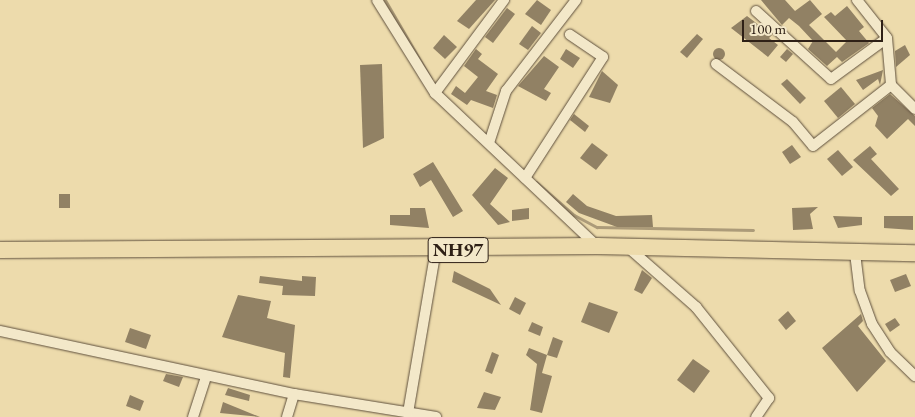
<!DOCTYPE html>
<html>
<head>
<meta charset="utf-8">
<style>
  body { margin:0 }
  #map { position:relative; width:915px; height:417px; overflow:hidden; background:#eddbac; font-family:"EB Garamond",serif }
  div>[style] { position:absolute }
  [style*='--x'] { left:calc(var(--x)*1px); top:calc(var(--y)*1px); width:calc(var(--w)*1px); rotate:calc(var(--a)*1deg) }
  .stream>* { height:3px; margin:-1.5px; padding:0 1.5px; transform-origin:1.5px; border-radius:1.5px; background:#ac9b79 }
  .building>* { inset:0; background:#918164 }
  .round { border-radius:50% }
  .roads { filter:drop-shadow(0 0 1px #5e4f3c) drop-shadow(0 0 1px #5e4f3c) }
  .minor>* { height:10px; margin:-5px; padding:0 5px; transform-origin:5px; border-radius:5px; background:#f3e8c9 }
  .trunk>* { height:16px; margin:-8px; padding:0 8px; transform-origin:8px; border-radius:8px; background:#eddbac }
  span { translate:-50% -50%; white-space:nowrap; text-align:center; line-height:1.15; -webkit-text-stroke:4px #f3e8c9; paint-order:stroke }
  .shield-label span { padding:1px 4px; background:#f3e8c9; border:1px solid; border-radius:4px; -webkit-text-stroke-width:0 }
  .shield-label { font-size:19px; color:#2e2016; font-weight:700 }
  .scale { position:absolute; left:742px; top:20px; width:141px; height:22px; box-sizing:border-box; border:2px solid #2e2016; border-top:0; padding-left:6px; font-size:15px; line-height:18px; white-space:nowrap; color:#2e2016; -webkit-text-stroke:4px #f3e8c9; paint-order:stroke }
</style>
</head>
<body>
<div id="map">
  <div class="stream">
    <div style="--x:385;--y:0;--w:91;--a:59.8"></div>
    <div style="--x:499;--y:147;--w:18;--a:47"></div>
    <div style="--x:536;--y:182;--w:50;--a:41"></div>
    <div style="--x:574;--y:215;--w:26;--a:28"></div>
    <div style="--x:597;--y:227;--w:156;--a:1.1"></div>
  </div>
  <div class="building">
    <div style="clip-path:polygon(476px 0,495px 0,469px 29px,457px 21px)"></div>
    <div style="clip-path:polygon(537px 0,551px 10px,541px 25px,525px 14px)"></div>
    <div style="clip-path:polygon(761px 0,785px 0,795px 11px,810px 0,822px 14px,809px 25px,836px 52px,847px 41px,824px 17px,831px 12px,835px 16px,847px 6px,864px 27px,859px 31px,869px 43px,842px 62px,837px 57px,827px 66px,808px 49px,813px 41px,799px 26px,789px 18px,782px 25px)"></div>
    <div style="clip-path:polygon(507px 8px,515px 14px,493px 43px,485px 37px)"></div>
    <div style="clip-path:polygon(747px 16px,772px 35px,769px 38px,778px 45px,768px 57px,731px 28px)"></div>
    <div style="clip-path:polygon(532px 26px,541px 33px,528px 50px,519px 44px)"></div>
    <div style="clip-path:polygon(697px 34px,703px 39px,687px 58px,680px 52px)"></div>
    <div style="clip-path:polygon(444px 35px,457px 47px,445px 59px,433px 48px)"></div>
    <div style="clip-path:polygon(905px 45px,910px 55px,896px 67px,895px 51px)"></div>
    <div class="round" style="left:713px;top:48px;width:12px;height:12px"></div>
    <div style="clip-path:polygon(476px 49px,482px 54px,478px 59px,498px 74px,486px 91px,497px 95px,493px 108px,471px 100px,467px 105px,451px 94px,456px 86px,465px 93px,478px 77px,464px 66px)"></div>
    <div style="clip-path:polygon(566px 49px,580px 58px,573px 68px,560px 59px)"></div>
    <div style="clip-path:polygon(787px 49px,793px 54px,786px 62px,780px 57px)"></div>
    <div style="clip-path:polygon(544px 56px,559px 67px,544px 89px,551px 93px,546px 101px,518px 86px)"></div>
    <div style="clip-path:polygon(382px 64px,384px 138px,363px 148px,360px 65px)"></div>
    <div style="clip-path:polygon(883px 70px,880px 85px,878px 79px,863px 90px,856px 80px)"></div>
    <div style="clip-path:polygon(602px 71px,618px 85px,610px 103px,589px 97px)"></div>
    <div style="clip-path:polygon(787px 79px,806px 98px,800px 104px,781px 84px)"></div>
    <div style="clip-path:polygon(841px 87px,855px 104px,838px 118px,824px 101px)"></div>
    <div style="clip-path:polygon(890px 94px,915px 116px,915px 126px,908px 119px,887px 139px,875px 126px,878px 116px,872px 108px)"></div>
    <div style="clip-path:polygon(574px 114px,589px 126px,585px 132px,570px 120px)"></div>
    <div style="clip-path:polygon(592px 143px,608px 155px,596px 170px,580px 158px)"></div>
    <div style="clip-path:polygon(792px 145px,801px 157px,790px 164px,782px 152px)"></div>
    <div style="clip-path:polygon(870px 146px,877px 154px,871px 159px,899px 189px,891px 196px,853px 160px)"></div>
    <div style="clip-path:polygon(838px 150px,853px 167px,842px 176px,827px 159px)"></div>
    <div style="clip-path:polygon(433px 162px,463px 211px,453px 217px,431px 180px,420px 187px,413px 174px)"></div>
    <div style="clip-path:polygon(495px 168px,508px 178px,490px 204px,510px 222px,498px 225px,472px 195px)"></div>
    <div style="clip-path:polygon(59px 194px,70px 194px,70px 208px,59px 208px)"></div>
    <div style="clip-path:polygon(573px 194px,587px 206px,616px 216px,652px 215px,653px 227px,617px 227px,579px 213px,566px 202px)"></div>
    <div style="clip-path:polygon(818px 207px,810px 214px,813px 229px,793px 230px,792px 208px)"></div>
    <div style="clip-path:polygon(410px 208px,425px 208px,429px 228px,390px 225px,390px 215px,410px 215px)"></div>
    <div style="clip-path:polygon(529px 208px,529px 219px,512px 221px,512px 210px)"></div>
    <div style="clip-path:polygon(833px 216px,862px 217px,862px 225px,838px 228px)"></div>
    <div style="clip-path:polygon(884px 216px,913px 216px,913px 230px,884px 228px)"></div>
    <div style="clip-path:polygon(642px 270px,652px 278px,642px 294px,634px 290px)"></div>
    <div style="clip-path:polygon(454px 271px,490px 289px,501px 305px,452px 282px)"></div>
    <div style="clip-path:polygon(906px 274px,911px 286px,895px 292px,890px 280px)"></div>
    <div style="clip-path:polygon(260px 276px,302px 281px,302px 276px,316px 277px,315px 296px,282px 295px,283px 286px,259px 283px)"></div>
    <div style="clip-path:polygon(238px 295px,271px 301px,267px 318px,295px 325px,290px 378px,283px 377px,285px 353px,222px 337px)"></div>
    <div style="clip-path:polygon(515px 297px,526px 303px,520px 315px,509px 309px)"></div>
    <div style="clip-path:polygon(589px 302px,618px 312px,609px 333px,581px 322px)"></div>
    <div style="clip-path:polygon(788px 311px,796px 321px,786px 330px,778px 320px)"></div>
    <div style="clip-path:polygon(861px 314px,863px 321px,858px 326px,886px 361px,857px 392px,822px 348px)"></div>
    <div style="clip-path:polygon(895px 318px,900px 325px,890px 332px,885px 324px)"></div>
    <div style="clip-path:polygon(532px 322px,543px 327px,540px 336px,528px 331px)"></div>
    <div style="clip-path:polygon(130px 328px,151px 335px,146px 349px,125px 342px)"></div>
    <div style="clip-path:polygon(553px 337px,563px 341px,557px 358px,547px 355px)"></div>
    <div style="clip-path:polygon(529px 348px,547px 355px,542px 373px,552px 376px,542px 413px,530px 410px,537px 364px,526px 355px)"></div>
    <div style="clip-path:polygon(492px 352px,499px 355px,492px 374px,485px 371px)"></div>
    <div style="clip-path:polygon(693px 359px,710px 371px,694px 393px,677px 380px)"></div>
    <div style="clip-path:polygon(166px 374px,183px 377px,179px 387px,163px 381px)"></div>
    <div style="clip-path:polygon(228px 388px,250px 395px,249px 401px,225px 395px)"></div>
    <div style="clip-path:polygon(484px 392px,501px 397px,495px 410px,477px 408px)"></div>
    <div style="clip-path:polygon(130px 395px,144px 401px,140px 411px,126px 406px)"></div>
    <div style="clip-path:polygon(223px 402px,260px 417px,220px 413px)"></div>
  </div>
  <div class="roads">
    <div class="minor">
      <div style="--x:377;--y:0;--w:110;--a:58.1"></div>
      <div style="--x:435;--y:93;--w:223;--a:43.4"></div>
      <div style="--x:857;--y:0;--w:48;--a:51.7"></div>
      <div style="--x:887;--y:38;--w:47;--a:85.1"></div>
      <div style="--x:891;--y:85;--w:34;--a:45"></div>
      <div style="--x:756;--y:11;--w:101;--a:42.2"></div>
      <div style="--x:831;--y:79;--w:69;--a:-36.2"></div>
      <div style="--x:716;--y:64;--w:96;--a:37"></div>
      <div style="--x:793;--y:122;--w:31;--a:50"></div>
      <div style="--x:813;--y:146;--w:99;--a:-38"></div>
      <div style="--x:435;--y:93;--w:116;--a:-53.4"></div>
      <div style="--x:489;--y:143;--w:55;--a:-71.9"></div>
      <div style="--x:506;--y:91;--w:115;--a:-52.4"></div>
      <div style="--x:525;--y:178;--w:144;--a:-57.2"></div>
      <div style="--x:603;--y:57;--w:40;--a:-146"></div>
      <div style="--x:630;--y:249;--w:88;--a:41.3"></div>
      <div style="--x:696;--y:307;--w:117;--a:51.3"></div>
      <div style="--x:769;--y:398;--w:23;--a:124"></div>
      <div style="--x:855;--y:253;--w:38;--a:83"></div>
      <div style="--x:860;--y:291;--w:35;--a:70"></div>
      <div style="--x:872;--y:324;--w:33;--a:57"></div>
      <div style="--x:890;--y:352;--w:35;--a:44"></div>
      <div style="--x:0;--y:331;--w:301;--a:12.1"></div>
      <div style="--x:294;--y:394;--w:144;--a:9.2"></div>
      <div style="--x:408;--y:413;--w:165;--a:-80.3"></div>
      <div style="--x:193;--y:417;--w:42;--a:-72"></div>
      <div style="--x:287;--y:417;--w:24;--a:-73"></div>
    </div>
    <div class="trunk">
      <div style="--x:0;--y:250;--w:597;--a:-0.38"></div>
      <div style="--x:597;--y:246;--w:318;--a:1.3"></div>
    </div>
  </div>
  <div class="shield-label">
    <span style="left:458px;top:250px">NH97</span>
  </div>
  <div class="scale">100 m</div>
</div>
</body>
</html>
